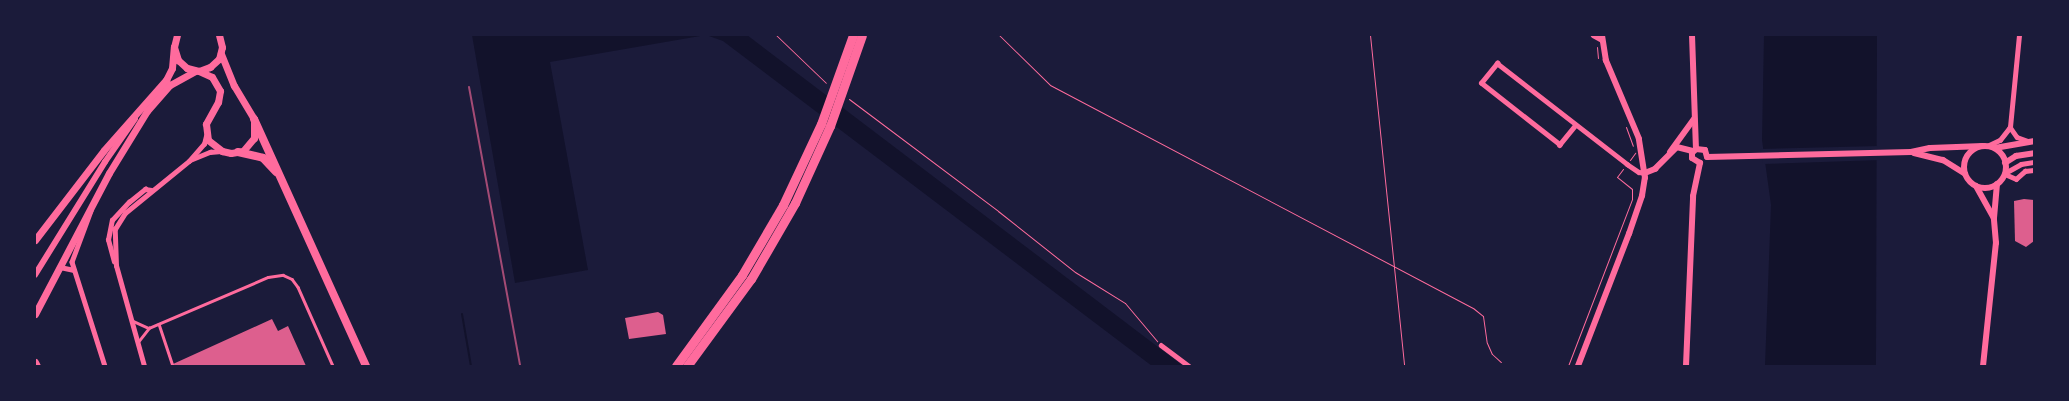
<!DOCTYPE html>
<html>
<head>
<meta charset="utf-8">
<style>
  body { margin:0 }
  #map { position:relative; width:2069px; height:401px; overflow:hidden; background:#1b1b3a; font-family:"Exo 2",sans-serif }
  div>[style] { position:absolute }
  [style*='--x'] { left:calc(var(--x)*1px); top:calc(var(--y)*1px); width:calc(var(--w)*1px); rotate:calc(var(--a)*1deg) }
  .water>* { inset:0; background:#12122b }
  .pier>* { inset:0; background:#1b1b3a }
  .stream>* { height:2px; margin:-1px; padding:0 1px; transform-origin:1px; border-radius:1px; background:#12122b }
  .building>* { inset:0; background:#dd5f8e }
  .path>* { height:1px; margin:-0.5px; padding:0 0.5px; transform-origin:0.5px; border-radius:0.5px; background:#ff6b9d }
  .service>* { height:2.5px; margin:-1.25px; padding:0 1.25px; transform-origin:1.25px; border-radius:1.25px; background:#ff6b9d }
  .minor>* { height:4.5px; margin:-2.25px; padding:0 2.25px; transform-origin:2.25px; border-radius:2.25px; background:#ff6b9d }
  .tertiary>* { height:5.5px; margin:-2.75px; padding:0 2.75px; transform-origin:2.75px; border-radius:2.75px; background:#ff6b9d }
  .secondary>* { height:6px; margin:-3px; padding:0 3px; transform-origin:3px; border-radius:3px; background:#ff6b9d }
  .secondary>.ring { margin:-3px; padding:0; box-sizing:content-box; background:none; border:6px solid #ff6b9d; border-radius:50% }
  .primary>* { height:7px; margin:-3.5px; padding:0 3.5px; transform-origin:3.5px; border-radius:3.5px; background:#ff6b9d }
  .trunk>* { height:8px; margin:-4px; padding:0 4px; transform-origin:4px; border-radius:4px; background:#ff6b9d }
  .motorway>* { height:9px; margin:-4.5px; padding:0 4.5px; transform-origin:4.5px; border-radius:4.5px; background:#ff6b9d }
  .rail>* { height:2px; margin:-1px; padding:0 1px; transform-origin:1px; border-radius:1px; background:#a44b75 }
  span { translate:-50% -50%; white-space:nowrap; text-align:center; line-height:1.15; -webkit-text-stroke:4.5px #1b1b3a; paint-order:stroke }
  .frame { position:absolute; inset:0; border:36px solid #1b1b3a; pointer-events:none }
</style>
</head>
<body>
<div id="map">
  <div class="water">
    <div style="clip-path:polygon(472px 35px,747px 35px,1183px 366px,1152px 366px,723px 41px,706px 35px,550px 62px,588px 270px,515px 283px)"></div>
    <div style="clip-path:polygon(1764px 35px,1877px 35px,1876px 366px,1765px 366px,1771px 205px,1762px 140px)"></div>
  </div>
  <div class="pier">
    <div style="clip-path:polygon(1880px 146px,1880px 160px,1763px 164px,1760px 149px)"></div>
  </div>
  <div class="stream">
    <div style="--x:462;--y:314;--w:53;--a:80.2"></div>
  </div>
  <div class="building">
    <div style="clip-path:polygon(2024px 199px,2034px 200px,2034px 241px,2026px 247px,2015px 241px,2014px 201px)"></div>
    <div style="clip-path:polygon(658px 312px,663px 315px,666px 334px,629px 339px,625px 318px)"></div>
    <div style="clip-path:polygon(272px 319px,278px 331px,288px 326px,306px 366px,174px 366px,173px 364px)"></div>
  </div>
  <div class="path">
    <div style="--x:776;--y:35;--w:69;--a:43.8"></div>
    <div style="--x:999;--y:35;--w:71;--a:44.4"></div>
    <div style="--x:1050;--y:85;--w:478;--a:27.8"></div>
    <div style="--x:1473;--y:308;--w:13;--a:39"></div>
    <div style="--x:1483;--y:316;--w:27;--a:82"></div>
    <div style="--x:1487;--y:343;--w:12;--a:66"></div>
    <div style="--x:1492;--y:354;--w:12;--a:42"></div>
    <div style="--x:1370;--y:35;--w:333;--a:84.1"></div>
    <div style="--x:1597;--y:47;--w:11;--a:85"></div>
    <div style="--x:849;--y:99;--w:186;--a:36.9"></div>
    <div style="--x:998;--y:211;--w:98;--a:38.4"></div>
    <div style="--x:1075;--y:272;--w:59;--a:31.8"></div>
    <div style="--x:1125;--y:303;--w:50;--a:49.9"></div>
    <div style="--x:1626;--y:127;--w:20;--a:70"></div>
    <div style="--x:1630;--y:160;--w:9;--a:-54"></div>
    <div style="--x:1568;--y:366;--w:179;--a:-69"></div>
    <div style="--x:1632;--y:199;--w:10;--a:-90"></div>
    <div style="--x:1632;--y:189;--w:19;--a:-141"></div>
    <div style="--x:1617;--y:177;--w:10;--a:-53"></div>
  </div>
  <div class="service">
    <div style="--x:133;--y:321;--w:17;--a:24"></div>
    <div style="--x:159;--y:324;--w:44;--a:71.6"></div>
    <div style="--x:138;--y:342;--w:18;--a:-52"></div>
    <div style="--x:149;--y:328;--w:129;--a:-23.2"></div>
    <div style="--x:268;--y:277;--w:15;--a:-8"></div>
    <div style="--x:283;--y:275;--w:10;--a:24"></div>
    <div style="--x:292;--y:279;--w:10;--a:53"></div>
    <div style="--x:298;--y:287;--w:86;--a:66.1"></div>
  </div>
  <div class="minor">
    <div style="--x:1593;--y:35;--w:10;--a:29"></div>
    <div style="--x:1576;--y:125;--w:26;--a:129"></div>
    <div style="--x:1560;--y:145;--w:100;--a:-141.9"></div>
    <div style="--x:1481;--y:83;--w:26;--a:-51"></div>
    <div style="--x:1497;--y:63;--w:165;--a:37.8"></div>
    <div style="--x:1627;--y:164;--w:14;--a:34"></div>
    <div style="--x:1639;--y:172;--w:6;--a:9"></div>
    <div style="--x:2010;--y:127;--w:12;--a:55"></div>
    <div style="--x:2017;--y:137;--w:12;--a:20"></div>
    <div style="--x:1987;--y:146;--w:14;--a:-25"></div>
    <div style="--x:2000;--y:140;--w:16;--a:-52"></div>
    <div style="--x:2010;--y:127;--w:92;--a:-84.4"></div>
    <div style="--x:190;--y:160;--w:22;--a:-22"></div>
    <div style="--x:210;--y:152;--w:11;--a:-5"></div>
    <div style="--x:2005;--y:173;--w:18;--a:-29"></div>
    <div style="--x:2021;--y:164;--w:13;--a:-9"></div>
    <div style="--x:2005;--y:174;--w:12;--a:24"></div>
    <div style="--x:2016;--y:179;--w:12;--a:-42"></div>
    <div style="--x:2025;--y:171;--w:9;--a:-6"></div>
    <div style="--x:91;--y:211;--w:54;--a:110.4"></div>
    <div style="--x:72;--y:262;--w:109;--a:72.4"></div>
    <div style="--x:114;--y:262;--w:23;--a:-105"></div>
    <div style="--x:108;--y:240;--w:20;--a:-79"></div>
    <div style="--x:112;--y:220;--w:25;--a:-47"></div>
    <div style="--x:129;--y:202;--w:21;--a:-39"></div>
    <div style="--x:145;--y:189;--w:6;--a:9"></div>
    <div style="--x:60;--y:267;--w:14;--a:12"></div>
    <div style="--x:1161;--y:345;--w:35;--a:37"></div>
    <div style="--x:144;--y:366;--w:104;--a:-105.6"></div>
    <div style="--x:116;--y:266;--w:37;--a:-92"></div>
    <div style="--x:115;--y:229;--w:19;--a:-58"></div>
    <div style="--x:125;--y:213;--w:82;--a:-39.1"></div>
    <div style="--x:189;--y:161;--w:23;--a:-49"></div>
    <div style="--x:204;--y:144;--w:8;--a:-76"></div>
  </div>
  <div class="tertiary">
    <div style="--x:1995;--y:148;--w:40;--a:-10"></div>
    <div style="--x:2005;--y:163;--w:13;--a:-32"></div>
    <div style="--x:2016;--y:156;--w:18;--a:-9"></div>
    <div style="--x:1645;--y:173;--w:11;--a:-22"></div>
    <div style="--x:1655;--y:169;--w:31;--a:-45"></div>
    <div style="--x:1677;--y:147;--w:16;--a:14"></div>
    <div style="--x:35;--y:275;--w:133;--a:-58.2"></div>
    <div style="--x:105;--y:162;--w:52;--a:-55.1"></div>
    <div style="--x:1578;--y:366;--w:142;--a:-68.9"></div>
    <div style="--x:1629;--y:234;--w:40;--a:-71.1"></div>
    <div style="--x:1642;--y:196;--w:18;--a:-81"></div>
    <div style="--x:1645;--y:178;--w:39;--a:-99"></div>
    <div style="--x:1639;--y:139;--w:85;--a:-112.9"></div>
    <div style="--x:1606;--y:61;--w:26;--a:-99"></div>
  </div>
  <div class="secondary">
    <div style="--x:1692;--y:35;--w:114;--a:88"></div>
    <div class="ring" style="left:1964px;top:146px;width:36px;height:36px"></div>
    <div style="--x:1670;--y:152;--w:41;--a:-54"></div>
    <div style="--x:1914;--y:153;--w:30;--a:14"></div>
    <div style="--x:1943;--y:160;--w:26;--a:32"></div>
    <div style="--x:1707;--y:157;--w:204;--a:-1.4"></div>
    <div style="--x:1911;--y:152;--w:19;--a:-12"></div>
    <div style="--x:1930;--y:148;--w:53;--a:-2.2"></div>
    <div style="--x:1700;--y:163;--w:9;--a:-148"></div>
    <div style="--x:1692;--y:158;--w:5;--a:-90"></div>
    <div style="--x:1692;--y:153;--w:6;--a:-45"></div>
    <div style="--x:1696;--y:149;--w:9;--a:6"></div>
    <div style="--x:1705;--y:150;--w:7;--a:74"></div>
    <div style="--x:1976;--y:186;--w:37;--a:61"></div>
    <div style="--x:1686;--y:366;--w:170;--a:-87.6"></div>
    <div style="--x:1693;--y:196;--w:34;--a:-78"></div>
    <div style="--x:1983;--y:366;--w:124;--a:-84"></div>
    <div style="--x:1996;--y:243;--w:25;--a:-95"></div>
    <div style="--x:1994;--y:218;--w:34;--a:-85"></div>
  </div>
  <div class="primary">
    <div style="--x:177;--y:35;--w:12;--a:104"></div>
    <div style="--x:174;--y:47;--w:14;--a:73"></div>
    <div style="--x:178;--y:60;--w:12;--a:42"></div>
    <div style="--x:187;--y:68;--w:12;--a:14"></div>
    <div style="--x:199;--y:71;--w:12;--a:-20"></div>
    <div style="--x:210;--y:67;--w:12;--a:-42"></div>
    <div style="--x:219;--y:59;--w:12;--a:-76"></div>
    <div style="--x:222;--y:47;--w:12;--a:-104"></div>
    <div style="--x:199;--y:71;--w:14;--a:25"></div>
    <div style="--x:212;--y:77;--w:16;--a:60"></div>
    <div style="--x:220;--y:91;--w:11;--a:100"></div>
    <div style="--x:218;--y:102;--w:25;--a:119"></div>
    <div style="--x:206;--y:124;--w:16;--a:83"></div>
    <div style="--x:208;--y:140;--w:18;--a:38"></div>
    <div style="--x:222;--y:151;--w:9;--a:13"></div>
    <div style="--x:231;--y:153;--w:12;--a:-9"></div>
    <div style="--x:243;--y:151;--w:17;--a:-50"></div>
    <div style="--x:254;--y:138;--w:19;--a:-90"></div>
    <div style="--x:254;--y:119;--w:39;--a:-121"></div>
    <div style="--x:234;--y:86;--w:35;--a:-112"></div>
    <div style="--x:35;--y:240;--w:113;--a:-52.5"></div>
    <div style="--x:104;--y:150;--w:94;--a:-48.5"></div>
    <div style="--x:166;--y:80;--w:13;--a:-63"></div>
    <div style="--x:172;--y:68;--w:21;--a:-85"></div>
    <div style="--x:35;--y:314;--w:159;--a:-62.3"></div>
    <div style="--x:109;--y:173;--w:73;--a:-58.5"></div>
    <div style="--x:147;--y:111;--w:35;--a:-49"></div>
    <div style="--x:170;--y:85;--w:29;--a:-29"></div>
    <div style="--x:35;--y:362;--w:4;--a:63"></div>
  </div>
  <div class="trunk">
    <div style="--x:254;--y:119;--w:271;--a:65.6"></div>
    <div style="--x:238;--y:152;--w:26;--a:13"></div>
    <div style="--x:263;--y:158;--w:19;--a:47"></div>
  </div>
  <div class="motorway">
    <div style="--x:676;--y:366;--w:112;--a:-54"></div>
    <div style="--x:742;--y:275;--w:81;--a:-59.6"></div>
    <div style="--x:783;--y:205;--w:89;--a:-64.9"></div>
    <div style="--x:821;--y:124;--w:95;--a:-70.2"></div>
    <div style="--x:687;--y:366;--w:108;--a:-53.7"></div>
    <div style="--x:751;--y:279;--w:88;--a:-59.9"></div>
    <div style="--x:795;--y:203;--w:85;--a:-65.6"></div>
    <div style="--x:830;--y:126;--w:96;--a:-70.6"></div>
  </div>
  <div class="rail">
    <div style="--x:469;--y:87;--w:284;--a:79.6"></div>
  </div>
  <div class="frame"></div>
</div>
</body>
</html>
